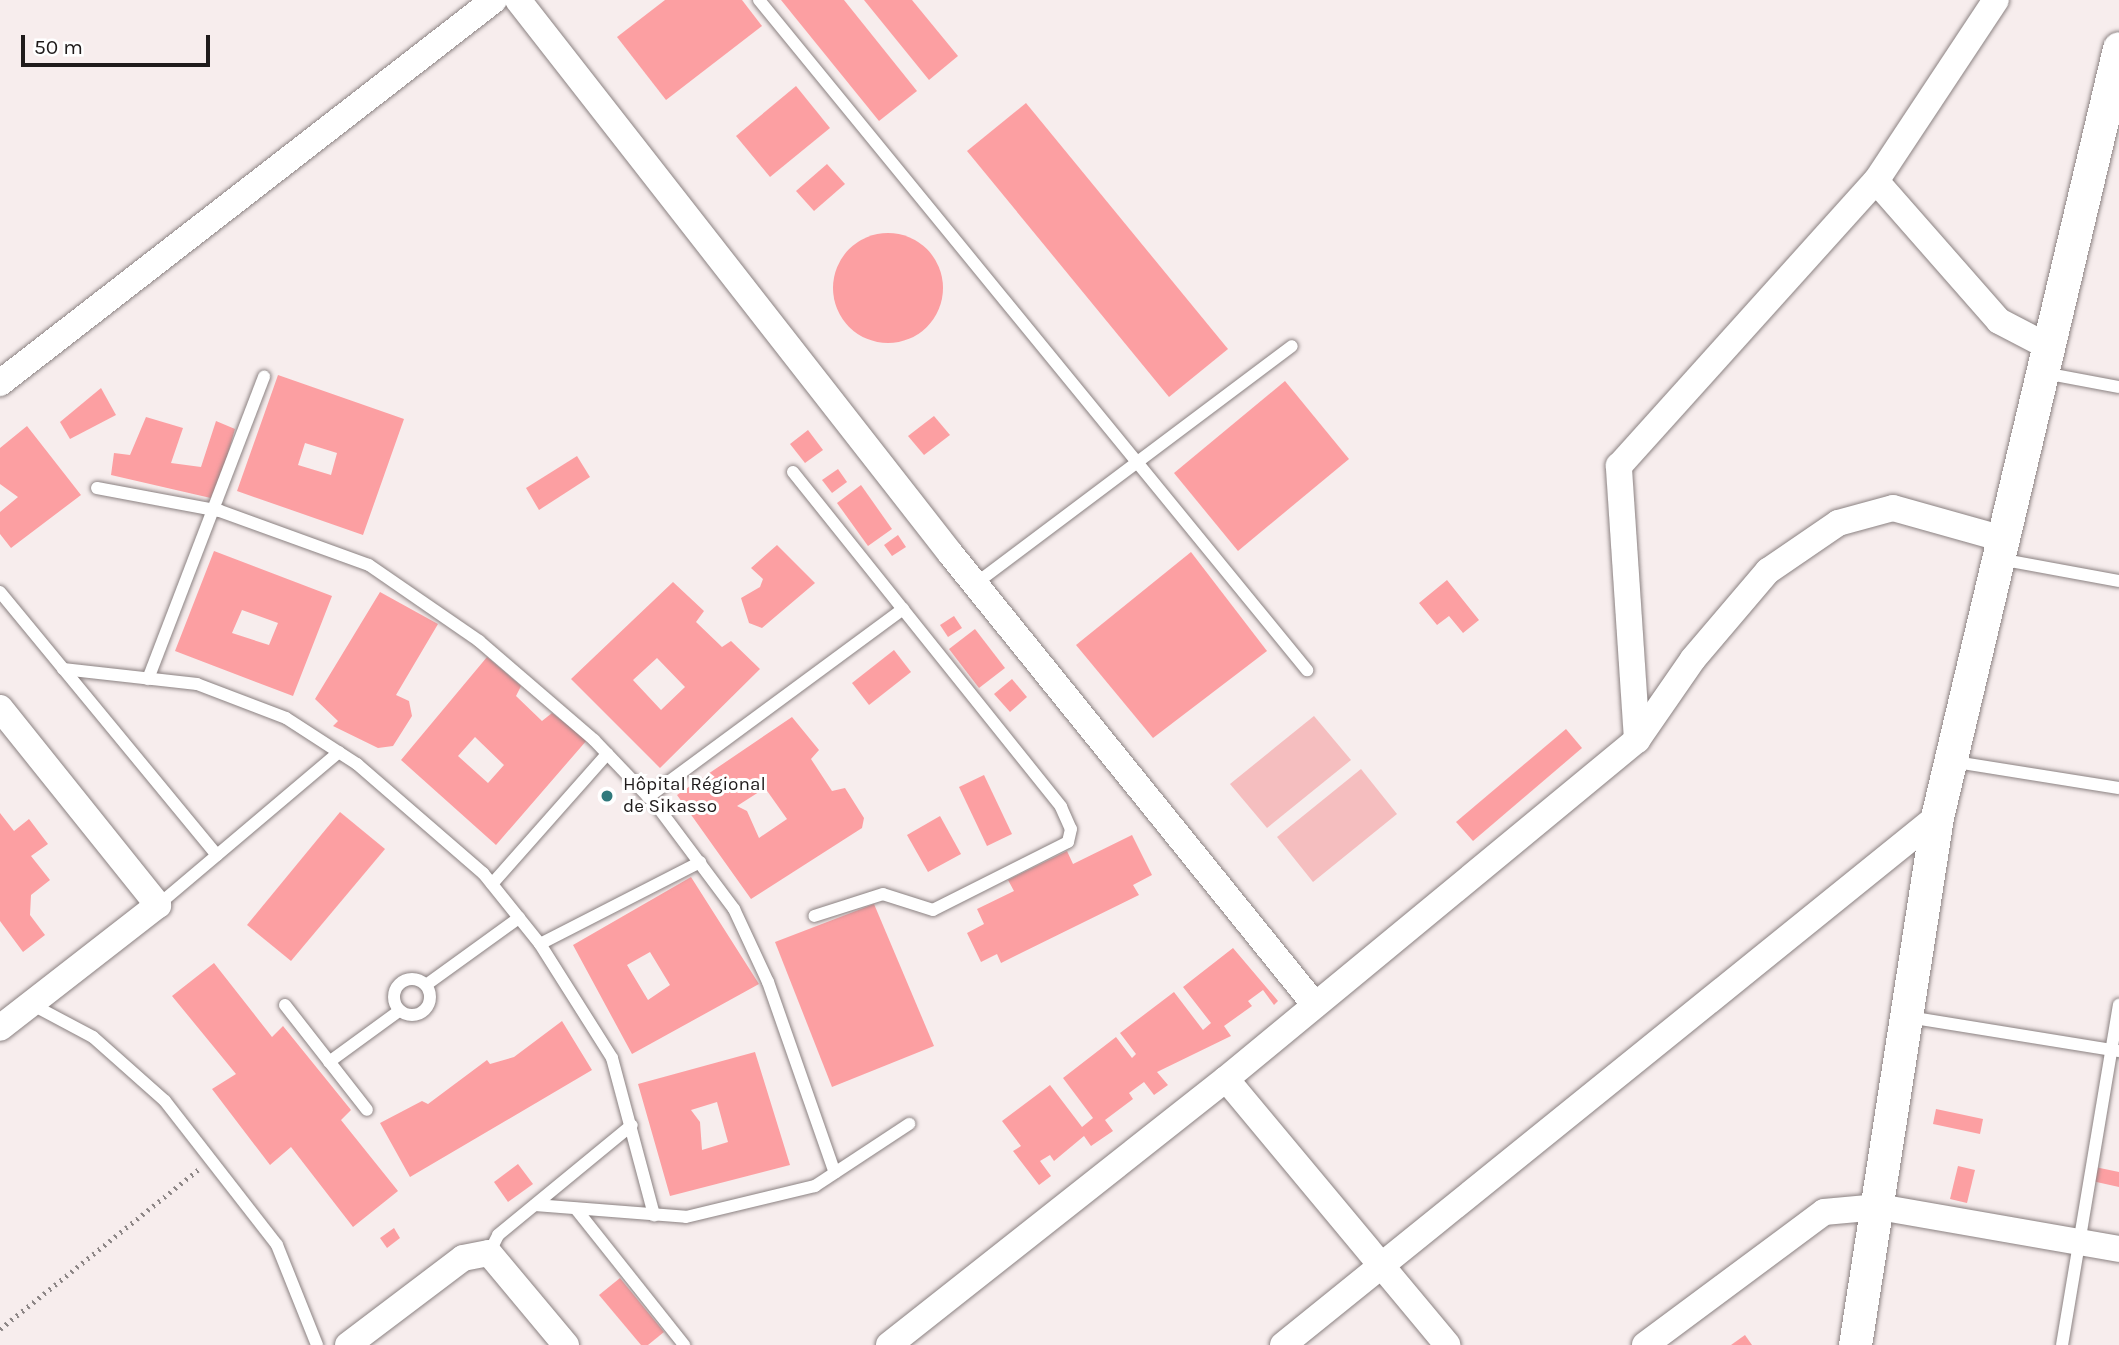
<!DOCTYPE html>
<html>
<head>
<meta charset="utf-8">
<style>
  body { margin:0 }
  #map { position:relative; width:2119px; height:1345px; overflow:hidden; background:#f7eded; font-family:Karla,sans-serif }
  div>[style] { position:absolute }
  [style*='--x'] { left:calc(var(--x)*1px); top:calc(var(--y)*1px); width:calc(var(--w)*1px); rotate:calc(var(--a)*1deg) }
  .green>* { inset:0; background:#f5bebf }
  .building>* { inset:0; background:#fc9fa2 }
  .round { border-radius:50% }
  .path>* { height:4.5px; margin-top:-2.25px; transform-origin:0; background:repeating-linear-gradient(90deg,#8d8686 0 2px,transparent 0 7px) }
  .roads { filter:drop-shadow(0 0 2px #8b8282) drop-shadow(0 0 2px #8b8282) }
  .service>* { height:12px; margin:-6px; padding:0 6px; transform-origin:6px; border-radius:6px; background:#fff }
  .service>.ring { margin:-6px; padding:0; box-sizing:content-box; background:none; border:12px solid #fff; border-radius:50% }
  .minor>* { height:26px; margin:-13px; padding:0 13px; transform-origin:13px; border-radius:13px; background:#fff }
  .tertiary>* { height:33px; margin:-16.5px; padding:0 16.5px; transform-origin:16.5px; border-radius:16.5px; background:#fff }
  .dots>* { width:19px; height:19px; translate:-50% -50%; box-sizing:border-box; border:4px solid #fff; border-radius:50% }
  span { translate:-50% -50%; white-space:nowrap; text-align:center; line-height:1.15; -webkit-text-stroke:6px #fff; paint-order:stroke }
  .poi-label { font-size:19px; color:#1f1b1b }
  .left { translate:0 -50%; text-align:left }
  .scale { position:absolute; left:21px; top:35px; width:189px; height:32px; box-sizing:border-box; border:4px solid #1f1b1b; border-top:0; padding-left:9px; font-size:21px; line-height:24px; white-space:nowrap; color:#1f1b1b; -webkit-text-stroke:5px #fff; paint-order:stroke }
</style>
</head>
<body>
<div id="map">
  <div class="green">
    <div style="clip-path:polygon(1314px 716px,1351px 760px,1267px 828px,1230px 784px)"></div>
    <div style="clip-path:polygon(1361px 769px,1397px 814px,1313px 882px,1277px 837px)"></div>
  </div>
  <div class="building">
    <div style="clip-path:polygon(665px 0,742px 0,762px 26px,666px 100px,617px 37px)"></div>
    <div style="clip-path:polygon(781px 0,844px 0,917px 91px,879px 121px)"></div>
    <div style="clip-path:polygon(864px 0,912px 0,958px 56px,929px 80px)"></div>
    <div style="clip-path:polygon(796px 86px,830px 128px,770px 177px,736px 136px)"></div>
    <div style="clip-path:polygon(1026px 103px,1228px 349px,1169px 397px,967px 151px)"></div>
    <div style="clip-path:polygon(827px 164px,845px 184px,814px 211px,796px 191px)"></div>
    <div class="round" style="left:833px;top:233px;width:110px;height:110px"></div>
    <div style="clip-path:polygon(evenodd,278px 375px,404px 419px,363px 535px,237px 491px,278px 375px,305px 443px,337px 453px,331px 475px,298px 465px,305px 443px)"></div>
    <div style="clip-path:polygon(1285px 381px,1349px 459px,1238px 551px,1174px 473px)"></div>
    <div style="clip-path:polygon(101px 388px,116px 415px,70px 439px,60px 422px)"></div>
    <div style="clip-path:polygon(934px 416px,950px 435px,924px 455px,908px 436px)"></div>
    <div style="clip-path:polygon(146px 417px,183px 428px,171px 463px,201px 467px,216px 421px,235px 429px,215px 499px,111px 475px,114px 453px,130px 455px)"></div>
    <div style="clip-path:polygon(27px 426px,81px 495px,11px 548px,0 534px,0 512px,18px 497px,0 484px,0 448px)"></div>
    <div style="clip-path:polygon(808px 430px,823px 450px,805px 463px,790px 444px)"></div>
    <div style="clip-path:polygon(577px 456px,590px 477px,539px 510px,526px 488px)"></div>
    <div style="clip-path:polygon(838px 469px,847px 482px,832px 493px,822px 480px)"></div>
    <div style="clip-path:polygon(861px 485px,892px 529px,868px 546px,837px 503px)"></div>
    <div style="clip-path:polygon(898px 535px,906px 547px,892px 556px,884px 545px)"></div>
    <div style="clip-path:polygon(777px 545px,815px 583px,762px 628px,749px 623px,741px 598px,760px 587px,763px 579px,751px 568px)"></div>
    <div style="clip-path:polygon(evenodd,214px 551px,332px 596px,293px 696px,175px 651px,214px 551px,242px 610px,278px 623px,269px 645px,232px 633px,242px 610px)"></div>
    <div style="clip-path:polygon(1191px 552px,1267px 651px,1153px 738px,1076px 645px)"></div>
    <div style="clip-path:polygon(1447px 580px,1479px 620px,1463px 633px,1449px 616px,1437px 625px,1419px 603px)"></div>
    <div style="clip-path:polygon(evenodd,673px 582px,704px 611px,696px 622px,722px 647px,731px 641px,760px 669px,660px 768px,571px 679px,673px 582px,657px 658px,685px 687px,661px 710px,633px 680px,657px 658px)"></div>
    <div style="clip-path:polygon(380px 592px,438px 624px,396px 695px,409px 701px,412px 716px,393px 746px,378px 748px,333px 726px,338px 721px,315px 699px)"></div>
    <div style="clip-path:polygon(954px 616px,962px 628px,948px 637px,940px 625px)"></div>
    <div style="clip-path:polygon(975px 629px,1005px 668px,979px 688px,949px 649px)"></div>
    <div style="clip-path:polygon(894px 650px,911px 672px,869px 705px,852px 683px)"></div>
    <div style="clip-path:polygon(evenodd,487px 657px,521px 686px,516px 696px,542px 721px,552px 713px,587px 740px,496px 845px,401px 760px,487px 657px,475px 737px,504px 765px,488px 783px,458px 756px,475px 737px)"></div>
    <div style="clip-path:polygon(1012px 679px,1027px 697px,1010px 712px,994px 694px)"></div>
    <div style="clip-path:polygon(evenodd,792px 717px,819px 750px,811px 759px,832px 791px,845px 788px,864px 818px,862px 828px,751px 899px,677px 795px,792px 717px,765px 788px,787px 819px,759px 838px,747px 811px,737px 806px,765px 788px)"></div>
    <div style="clip-path:polygon(1566px 729px,1582px 748px,1473px 841px,1456px 822px)"></div>
    <div style="clip-path:polygon(984px 775px,1012px 834px,987px 846px,959px 787px)"></div>
    <div style="clip-path:polygon(340px 812px,385px 849px,291px 961px,247px 925px)"></div>
    <div style="clip-path:polygon(0 813px,14px 831px,29px 819px,48px 844px,31px 856px,50px 880px,31px 895px,30px 915px,45px 935px,23px 952px,0 921px)"></div>
    <div style="clip-path:polygon(940px 816px,961px 854px,928px 872px,907px 835px)"></div>
    <div style="clip-path:polygon(1132px 835px,1152px 875px,1133px 885px,1139px 895px,1001px 963px,997px 954px,981px 962px,967px 933px,984px 924px,977px 909px,1014px 891px,1008px 880px,1067px 851px,1073px 864px)"></div>
    <div style="clip-path:polygon(evenodd,691px 877px,759px 984px,632px 1054px,573px 945px,691px 877px,650px 952px,670px 985px,648px 1000px,627px 965px,650px 952px)"></div>
    <div style="clip-path:polygon(874px 904px,934px 1046px,832px 1087px,775px 942px)"></div>
    <div style="clip-path:polygon(1233px 948px,1278px 1001px,1274px 1005px,1263px 990px,1248px 1001px,1252px 1006px,1224px 1026px,1231px 1036px,1157px 1072px,1168px 1085px,1154px 1095px,1144px 1082px,1129px 1093px,1133px 1099px,1105px 1120px,1113px 1131px,1091px 1146px,1084px 1136px,1054px 1161px,1050px 1155px,1040px 1161px,1051px 1176px,1039px 1185px,1013px 1151px,1021px 1146px,1002px 1121px,1050px 1085px,1082px 1127px,1093px 1118px,1063px 1078px,1116px 1037px,1132px 1058px,1136px 1054px,1120px 1033px,1174px 992px,1203px 1030px,1211px 1023px,1183px 987px)"></div>
    <div style="clip-path:polygon(214px 963px,272px 1037px,283px 1026px,351px 1110px,341px 1120px,398px 1191px,353px 1227px,291px 1147px,270px 1165px,212px 1089px,236px 1074px,172px 996px)"></div>
    <div style="clip-path:polygon(562px 1021px,592px 1070px,410px 1177px,380px 1123px,422px 1101px,428px 1104px,487px 1060px,490px 1064px,514px 1057px)"></div>
    <div style="clip-path:polygon(evenodd,755px 1052px,790px 1165px,670px 1196px,638px 1084px,755px 1052px,717px 1102px,728px 1142px,702px 1150px,700px 1122px,691px 1110px,717px 1102px)"></div>
    <div style="clip-path:polygon(1936px 1109px,1983px 1119px,1980px 1134px,1933px 1124px)"></div>
    <div style="clip-path:polygon(518px 1164px,533px 1184px,508px 1202px,494px 1182px)"></div>
    <div style="clip-path:polygon(1958px 1166px,1975px 1170px,1967px 1203px,1950px 1199px)"></div>
    <div style="clip-path:polygon(2095px 1167px,2119px 1172px,2119px 1187px,2092px 1181px)"></div>
    <div style="clip-path:polygon(394px 1228px,400px 1238px,387px 1248px,380px 1238px)"></div>
    <div style="clip-path:polygon(620px 1278px,664px 1332px,648px 1345px,641px 1345px,599px 1295px)"></div>
    <div style="clip-path:polygon(1745px 1335px,1752px 1345px,1731px 1345px)"></div>
  </div>
  <div class="path">
    <div style="--x:0;--y:1329;--w:255;--a:-38.8"></div>
  </div>
  <div class="roads">
    <div class="service">
      <div style="--x:759;--y:0;--w:866;--a:50.72"></div>
      <div style="--x:2044;--y:373;--w:76;--a:10.6"></div>
      <div style="--x:793;--y:472;--w:429;--a:51.3"></div>
      <div style="--x:1061;--y:807;--w:24;--a:66"></div>
      <div style="--x:1071;--y:829;--w:13;--a:103"></div>
      <div style="--x:1068;--y:842;--w:151;--a:153.3"></div>
      <div style="--x:933;--y:910;--w:52;--a:-162.3"></div>
      <div style="--x:883;--y:894;--w:72;--a:162.3"></div>
      <div style="--x:97;--y:488;--w:125;--a:10.6"></div>
      <div style="--x:220;--y:511;--w:158;--a:19.9"></div>
      <div style="--x:369;--y:565;--w:134;--a:34.6"></div>
      <div style="--x:479;--y:641;--w:152;--a:40.7"></div>
      <div style="--x:594;--y:740;--w:91;--a:46.3"></div>
      <div style="--x:657;--y:806;--w:129;--a:53.2"></div>
      <div style="--x:734;--y:909;--w:81;--a:65"></div>
      <div style="--x:768;--y:982;--w:202;--a:70.7"></div>
      <div style="--x:1999;--y:559;--w:122;--a:10.4"></div>
      <div style="--x:975;--y:584;--w:396;--a:-36.9"></div>
      <div style="--x:0;--y:592;--w:341;--a:50.5"></div>
      <div style="--x:63;--y:669;--w:135;--a:6.4"></div>
      <div style="--x:197;--y:684;--w:95;--a:20.9"></div>
      <div style="--x:286;--y:718;--w:85;--a:32.9"></div>
      <div style="--x:357;--y:764;--w:167;--a:40.9"></div>
      <div style="--x:483;--y:873;--w:91;--a:51.2"></div>
      <div style="--x:540;--y:944;--w:135;--a:57.7"></div>
      <div style="--x:612;--y:1058;--w:163;--a:75"></div>
      <div style="--x:148;--y:679;--w:324;--a:-69"></div>
      <div style="--x:1950;--y:761;--w:171;--a:9.1"></div>
      <div style="--x:648;--y:797;--w:317;--a:-36.4"></div>
      <div style="--x:492;--y:884;--w:174;--a:-48.5"></div>
      <div style="--x:158;--y:905;--w:237;--a:-40.2"></div>
      <div style="--x:540;--y:944;--w:180;--a:-27.1"></div>
      <div class="ring" style="left:394px;top:979px;width:24px;height:24px"></div>
      <div style="--x:426;--y:985;--w:115;--a:-35.8"></div>
      <div style="--x:31;--y:1004;--w:70;--a:28"></div>
      <div style="--x:93;--y:1037;--w:96;--a:41.6"></div>
      <div style="--x:165;--y:1101;--w:182;--a:52.1"></div>
      <div style="--x:277;--y:1245;--w:108;--a:68.2"></div>
      <div style="--x:285;--y:1005;--w:133;--a:52"></div>
      <div style="--x:1908;--y:1017;--w:214;--a:9.2"></div>
      <div style="--x:329;--y:1062;--w:87;--a:-36.1"></div>
      <div style="--x:535;--y:1205;--w:151;--a:4.5"></div>
      <div style="--x:686;--y:1217;--w:133;--a:-13.5"></div>
      <div style="--x:815;--y:1186;--w:113;--a:-33.4"></div>
      <div style="--x:576;--y:1209;--w:174;--a:51.5"></div>
      <div style="--x:489;--y:1253;--w:20;--a:-63"></div>
      <div style="--x:498;--y:1235;--w:173;--a:-39.4"></div>
      <div style="--x:2062;--y:1345;--w:345;--a:-80.5"></div>
    </div>
    <div class="minor">
      <div style="--x:518;--y:0;--w:702;--a:52"></div>
      <div style="--x:950;--y:553;--w:581;--a:51.08"></div>
      <div style="--x:1876;--y:181;--w:186;--a:48.7"></div>
      <div style="--x:1999;--y:321;--w:52;--a:27.6"></div>
      <div style="--x:0;--y:383;--w:625;--a:-37.79"></div>
      <div style="--x:0;--y:708;--w:253;--a:51.3"></div>
      <div style="--x:158;--y:905;--w:200;--a:142.1"></div>
      <div style="--x:1637;--y:740;--w:275;--a:-93.8"></div>
      <div style="--x:1619;--y:466;--w:384;--a:-48"></div>
      <div style="--x:1876;--y:181;--w:217;--a:-56.5"></div>
      <div style="--x:1226;--y:1079;--w:346;--a:50.2"></div>
      <div style="--x:348;--y:1345;--w:144;--a:-37.1"></div>
      <div style="--x:463;--y:1258;--w:26;--a:-11"></div>
      <div style="--x:489;--y:1253;--w:120;--a:50.1"></div>
      <div style="--x:889;--y:1345;--w:429;--a:-38.3"></div>
      <div style="--x:1226;--y:1079;--w:533;--a:-39.52"></div>
      <div style="--x:1637;--y:740;--w:98;--a:-55.3"></div>
      <div style="--x:1693;--y:659;--w:116;--a:-49.6"></div>
      <div style="--x:1768;--y:571;--w:85;--a:-34.4"></div>
      <div style="--x:1838;--y:523;--w:57;--a:-15.3"></div>
      <div style="--x:1893;--y:508;--w:111;--a:15.7"></div>
      <div style="--x:1283;--y:1345;--w:841;--a:-38.92"></div>
      <div style="--x:1645;--y:1345;--w:223;--a:-36.6"></div>
      <div style="--x:1824;--y:1212;--w:55;--a:-5.2"></div>
      <div style="--x:1879;--y:1207;--w:244;--a:9.9"></div>
    </div>
    <div class="tertiary">
      <div style="--x:1855;--y:1345;--w:534;--a:-81.17"></div>
      <div style="--x:1937;--y:817;--w:790;--a:-76.68"></div>
    </div>
  </div>
  <div class="dots">
    <div style="left:607px;top:796px;background:#30797c"></div>
  </div>
  <div class="poi-label">
    <span class="left" style="left:623px;top:796px">Hôpital Régional<br>de Sikasso</span>
  </div>
  <div class="scale">50 m</div>
</div>
</body>
</html>
